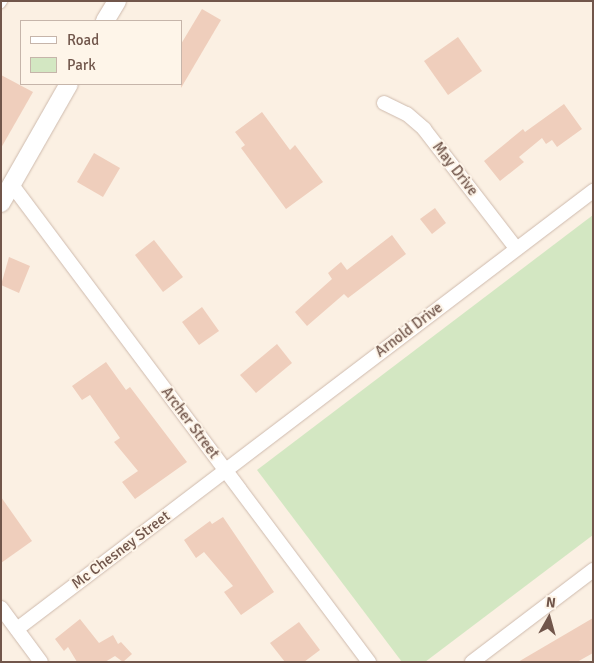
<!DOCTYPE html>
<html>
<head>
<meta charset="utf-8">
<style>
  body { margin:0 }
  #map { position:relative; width:594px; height:663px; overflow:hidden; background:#fbf0e3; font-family:Signika,sans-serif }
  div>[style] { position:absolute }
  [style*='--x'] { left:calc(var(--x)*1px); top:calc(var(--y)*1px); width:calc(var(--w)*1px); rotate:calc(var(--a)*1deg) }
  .green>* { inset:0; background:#d3e7c2 }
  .building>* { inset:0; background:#efcebc }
  .roads { filter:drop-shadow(0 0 1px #cebaad) drop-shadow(0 0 1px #cebaad) }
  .service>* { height:7px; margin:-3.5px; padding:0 3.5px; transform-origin:3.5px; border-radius:3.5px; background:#fff }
  .minor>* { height:14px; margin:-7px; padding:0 7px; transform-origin:7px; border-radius:7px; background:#fff }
  .tertiary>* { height:18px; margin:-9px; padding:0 9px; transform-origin:9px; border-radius:9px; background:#fff }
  span { translate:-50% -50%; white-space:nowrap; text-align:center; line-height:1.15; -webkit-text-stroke:4px #fef5e9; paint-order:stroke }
  .street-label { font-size:15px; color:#71564b }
  .frame { position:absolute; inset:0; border:2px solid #71564b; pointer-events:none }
  .legend { position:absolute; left:20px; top:20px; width:162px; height:65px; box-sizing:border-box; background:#fef5e9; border:1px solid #c6b5aa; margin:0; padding:6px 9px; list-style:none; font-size:15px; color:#71564b }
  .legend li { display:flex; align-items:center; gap:10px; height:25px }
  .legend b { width:25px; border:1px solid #c6b5aa }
  .north { position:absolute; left:524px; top:593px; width:50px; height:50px; -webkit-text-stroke:4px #fef5e9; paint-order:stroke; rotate:7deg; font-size:14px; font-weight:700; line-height:20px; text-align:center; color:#71564b }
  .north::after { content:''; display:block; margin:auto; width:18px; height:22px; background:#71564b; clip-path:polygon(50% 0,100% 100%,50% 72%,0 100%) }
</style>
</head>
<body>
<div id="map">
  <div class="green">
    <div style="clip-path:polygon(593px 215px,593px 535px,425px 662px,402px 662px,257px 470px)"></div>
  </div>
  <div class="building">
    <div style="clip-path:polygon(202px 9px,221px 20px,181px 88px,181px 44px)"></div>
    <div style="clip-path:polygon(458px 37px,482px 71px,448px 95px,424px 61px)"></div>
    <div style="clip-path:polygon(1px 75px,33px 92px,1px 148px)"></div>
    <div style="clip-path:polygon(564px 104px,582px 129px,557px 147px,552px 140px,546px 144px,542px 138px,519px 157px,524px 162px,500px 181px,484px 161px,523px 129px,525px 132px)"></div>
    <div style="clip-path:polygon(262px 112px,290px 150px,295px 145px,323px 182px,286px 209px,241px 148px,245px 145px,235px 132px)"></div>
    <div style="clip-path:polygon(94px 153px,120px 168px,103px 197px,77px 182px)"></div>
    <div style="clip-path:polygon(435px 208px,446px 223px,432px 234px,420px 219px)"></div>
    <div style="clip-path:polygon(392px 235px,406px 254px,348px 298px,344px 294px,307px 326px,295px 312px,332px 279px,328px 273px,341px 262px,347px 270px)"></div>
    <div style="clip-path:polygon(154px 240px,183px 277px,163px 292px,135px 255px)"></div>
    <div style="clip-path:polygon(9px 257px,30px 266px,19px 293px,1px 285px)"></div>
    <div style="clip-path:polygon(202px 307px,219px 331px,199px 345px,182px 322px)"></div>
    <div style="clip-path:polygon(277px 344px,292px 363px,256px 393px,240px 375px)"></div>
    <div style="clip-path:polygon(106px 362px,126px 390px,130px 387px,187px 462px,135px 499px,122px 482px,138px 471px,114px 442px,120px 438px,90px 395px,82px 400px,72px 386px)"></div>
    <div style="clip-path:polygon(1px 497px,32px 541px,1px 563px)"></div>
    <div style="clip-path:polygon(223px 517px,274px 592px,241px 615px,224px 592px,233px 586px,204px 552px,196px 558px,184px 540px,210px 521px,212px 524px)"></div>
    <div style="clip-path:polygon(593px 618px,593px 653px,577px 662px,518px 662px)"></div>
    <div style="clip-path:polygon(80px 619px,99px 643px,113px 635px,118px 644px,121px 642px,132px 654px,123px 662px,115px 656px,105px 662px,77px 662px,68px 647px,64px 651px,55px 639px)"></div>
    <div style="clip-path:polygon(299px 622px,320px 650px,304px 662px,285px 662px,270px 643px)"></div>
  </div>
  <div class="roads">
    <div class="service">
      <div style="--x:1;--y:4;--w:4;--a:-56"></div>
    </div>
    <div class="minor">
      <div style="--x:384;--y:103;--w:25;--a:26"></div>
      <div style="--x:407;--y:114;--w:23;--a:41"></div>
      <div style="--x:424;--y:129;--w:150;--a:52.3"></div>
      <div style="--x:12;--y:185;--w:596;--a:53.19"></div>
      <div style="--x:1;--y:608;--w:67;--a:53.5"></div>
      <div style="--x:17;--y:629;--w:724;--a:-37.25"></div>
      <div style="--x:472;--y:662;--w:152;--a:-37.2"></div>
    </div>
    <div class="tertiary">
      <div style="--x:105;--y:21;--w:23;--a:-59"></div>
      <div style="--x:1;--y:203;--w:137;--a:-60.3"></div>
    </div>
  </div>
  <div class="street-label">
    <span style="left:455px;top:169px;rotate:52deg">May Drive</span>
    <span style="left:409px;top:330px;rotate:-37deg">Arnold Drive</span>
    <span style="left:190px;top:423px;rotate:53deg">Archer Street</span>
    <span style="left:121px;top:550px;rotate:-37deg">Mc Chesney Street</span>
  </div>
  <div class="frame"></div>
  <ul class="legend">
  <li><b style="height:6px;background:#fff"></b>Road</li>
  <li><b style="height:14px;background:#d3e7c2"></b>Park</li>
  </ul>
  <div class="north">N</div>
</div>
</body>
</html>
